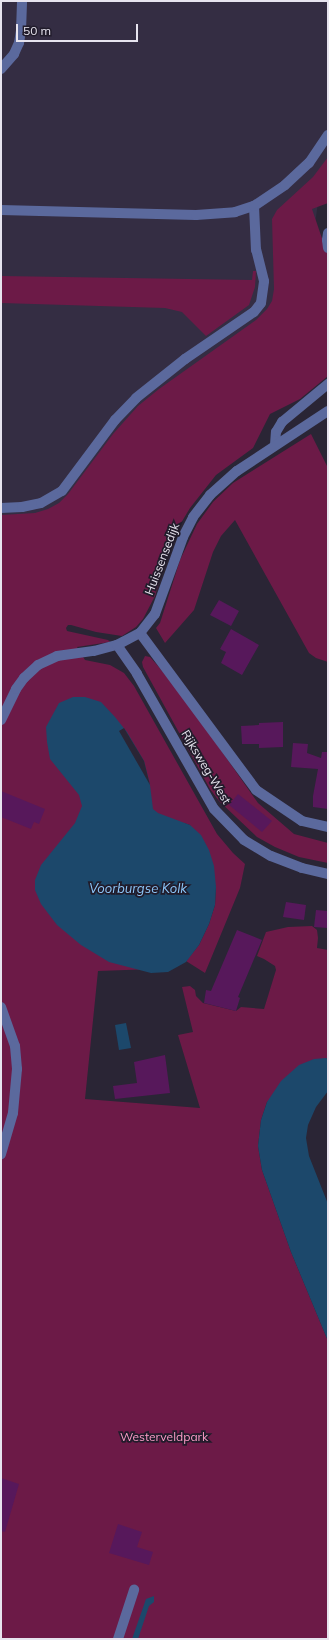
<!DOCTYPE html>
<html>
<head>
<meta charset="utf-8">
<style>
  body { margin:0 }
  #map { position:relative; width:329px; height:1640px; overflow:hidden; background:#2a2535; font-family:Mulish,sans-serif }
  div>[style] { position:absolute }
  [style*='--x'] { left:calc(var(--x)*1px); top:calc(var(--y)*1px); width:calc(var(--w)*1px); rotate:calc(var(--a)*1deg) }
  .built>* { inset:0; background:#342d43 }
  .green>* { inset:0; background:#6c1a47 }
  .water>* { inset:0; background:#1c486b }
  .pier>* { inset:0; background:#2a2535 }
  .building>* { inset:0; background:#57185b }
  .service>* { height:10px; margin:-5px; padding:0 5px; transform-origin:5px; border-radius:5px; background:#5b699d }
  .pedestrian>* { height:10px; margin:-5px; padding:0 5px; transform-origin:5px; border-radius:5px; background:#5b699d }
  .minor>* { height:10px; margin:-5px; padding:0 5px; transform-origin:5px; border-radius:5px; background:#5b699d }
  span { translate:-50% -50%; white-space:nowrap; text-align:center; line-height:1.15; -webkit-text-stroke:3.5px #211c2b; paint-order:stroke }
  .street-label { font-size:12px; color:#e7e4ef }
  .park-label { font-size:12px; color:#fd9dc8 }
  .water-label { font-size:13px; color:#8dc7fa; font-style:italic }
  .frame { position:absolute; inset:0; border:2px solid #e7e4ef; pointer-events:none }
  .scale { position:absolute; left:16px; top:24px; width:122px; height:18px; box-sizing:border-box; border:2px solid #e7e4ef; border-top:0; padding-left:5px; font-size:12px; line-height:14px; white-space:nowrap; color:#e7e4ef; -webkit-text-stroke:3px #211c2b; paint-order:stroke }
</style>
</head>
<body>
<div id="map">
  <div class="built">
    <div style="clip-path:polygon(1px 1px,328px 1px,328px 181px,321px 183px,303px 304px,1px 576px)"></div>
  </div>
  <div class="green">
    <div style="clip-path:polygon(328px 157px,328px 203px,312px 209px,328px 256px,328px 376px,300px 399px,270px 414px,253px 448px,216px 475px,190px 508px,178px 528px,165px 561px,155px 596px,143px 619px,136px 627px,122px 636px,96px 632px,71px 625px,68px 625px,66px 628px,67px 631px,108px 640px,110px 642px,77px 647px,85px 660px,110px 665px,124px 673px,134px 686px,217px 834px,233px 853px,245px 864px,240px 888px,205px 973px,186px 961px,199px 945px,209px 924px,215px 905px,216px 887px,190px 825px,184px 823px,154px 969px,98px 971px,85px 1099px,200px 1108px,178px 1035px,193px 1032px,182px 987px,190px 986px,195px 990px,196px 996px,203px 1003px,236px 1011px,241px 1007px,264px 1009px,276px 970px,275px 966px,264px 959px,257px 956px,266px 932px,288px 927px,312px 926px,317px 930px,318px 938px,317px 948px,328px 950px,328px 1059px,326px 1058px,267px 1102px,261px 1120px,258px 1146px,262px 1170px,291px 1252px,328px 1341px,328px 1639px,1px 1639px,1px 515px,35px 513px,48px 509px,59px 503px,68px 494px,113px 434px,138px 406px,159px 389px,256px 320px,267px 309px,272px 301px,274px 289px,272px 219px,277px 210px,313px 177px)"></div>
    <div style="clip-path:polygon(253px 271px,256px 271px,255px 287px,249px 305px,206px 336px,182px 312px,165px 308px,1px 303px,1px 276px,252px 280px)"></div>
    <div style="clip-path:polygon(311px 434px,328px 468px,328px 662px,316px 658px,309px 653px,235px 520px,221px 536px,213px 552px,194px 610px,165px 643px,156px 628px,160px 623px,180px 560px,197px 524px,213px 502px,233px 483px)"></div>
    <div style="clip-path:polygon(145px 656px,150px 657px,158px 666px,187px 702px,258px 803px,294px 834px,328px 843px,328px 863px,299px 857px,275px 847px,257px 837px,219px 801px,210px 789px,143px 667px,142px 662px)"></div>
  </div>
  <div class="water">
    <div style="clip-path:polygon(73px 697px,85px 697px,101px 702px,115px 717px,127px 732px,144px 761px,150px 785px,153px 809px,158px 813px,190px 825px,201px 835px,209px 850px,214px 866px,216px 887px,215px 905px,209px 924px,199px 945px,186px 962px,168px 972px,151px 973px,109px 962px,81px 945px,57px 925px,41px 904px,35px 890px,35px 880px,41px 865px,75px 823px,82px 806px,79px 795px,50px 759px,47px 742px,46px 727px,59px 703px)"></div>
    <div style="clip-path:polygon(126px 1023px,131px 1048px,119px 1050px,115px 1025px)"></div>
    <div style="clip-path:polygon(326px 1058px,328px 1059px,328px 1091px,316px 1107px,308px 1125px,306px 1138px,309px 1156px,328px 1204px,328px 1341px,291px 1252px,262px 1170px,258px 1146px,261px 1120px,267px 1102px,281px 1081px,299px 1065px,314px 1059px)"></div>
    <div style="clip-path:polygon(154px 1596px,154px 1602px,149px 1606px,138px 1639px,132px 1639px,146px 1599px)"></div>
  </div>
  <div class="pier">
    <div style="clip-path:polygon(124px 728px,144px 761px,150px 785px,119px 731px)"></div>
  </div>
  <div class="building">
    <div style="clip-path:polygon(219px 600px,239px 611px,231px 626px,210px 615px)"></div>
    <div style="clip-path:polygon(231px 629px,259px 645px,242px 675px,221px 663px,226px 652px,220px 649px)"></div>
    <div style="clip-path:polygon(283px 722px,283px 747px,259px 748px,259px 744px,242px 744px,241px 726px,259px 725px,259px 723px)"></div>
    <div style="clip-path:polygon(293px 743px,308px 744px,307px 753px,321px 758px,322px 752px,328px 752px,328px 809px,313px 807px,313px 796px,318px 769px,291px 767px)"></div>
    <div style="clip-path:polygon(1px 791px,45px 809px,39px 824px,34px 822px,31px 829px,1px 817px)"></div>
    <div style="clip-path:polygon(238px 794px,272px 821px,262px 832px,229px 805px)"></div>
    <div style="clip-path:polygon(286px 902px,306px 905px,304px 920px,283px 917px)"></div>
    <div style="clip-path:polygon(316px 910px,328px 911px,328px 928px,314px 927px)"></div>
    <div style="clip-path:polygon(237px 930px,262px 940px,238px 997px,240px 998px,236px 1011px,204px 1003px,206px 990px,211px 991px)"></div>
    <div style="clip-path:polygon(165px 1055px,170px 1093px,115px 1099px,113px 1086px,137px 1083px,134px 1062px)"></div>
    <div style="clip-path:polygon(1px 1478px,19px 1484px,5px 1532px,1px 1531px)"></div>
    <div style="clip-path:polygon(118px 1524px,142px 1532px,137px 1547px,153px 1552px,149px 1565px,109px 1553px)"></div>
  </div>
  <div class="service">
    <div style="--x:328;--y:233;--w:7;--a:98"></div>
    <div style="--x:327;--y:240;--w:8;--a:83"></div>
    <div style="--x:275;--y:445;--w:13;--a:-86"></div>
    <div style="--x:276;--y:432;--w:12;--a:-59"></div>
    <div style="--x:282;--y:422;--w:60;--a:-39.6"></div>
    <div style="--x:1;--y:508;--w:21;--a:-3"></div>
    <div style="--x:22;--y:507;--w:19;--a:-12"></div>
    <div style="--x:41;--y:503;--w:24;--a:-30"></div>
    <div style="--x:62;--y:491;--w:89;--a:-53.3"></div>
    <div style="--x:115;--y:420;--w:30;--a:-46"></div>
    <div style="--x:136;--y:398;--w:63;--a:-38.5"></div>
    <div style="--x:185;--y:359;--w:83;--a:-34.3"></div>
    <div style="--x:254;--y:312;--w:11;--a:-52"></div>
    <div style="--x:261;--y:303;--w:22;--a:-82"></div>
    <div style="--x:264;--y:281;--w:32;--a:-104"></div>
    <div style="--x:256;--y:250;--w:44;--a:-92.6"></div>
    <div style="--x:118;--y:1639;--w:52;--a:-71.9"></div>
  </div>
  <div class="pedestrian">
    <div style="--x:1;--y:69;--w:20;--a:-49"></div>
    <div style="--x:14;--y:54;--w:12;--a:-66"></div>
    <div style="--x:19;--y:43;--w:12;--a:-81"></div>
    <div style="--x:21;--y:31;--w:30;--a:-88"></div>
  </div>
  <div class="minor">
    <div style="--x:1;--y:210;--w:195;--a:1.5"></div>
    <div style="--x:196;--y:215;--w:39;--a:-4"></div>
    <div style="--x:235;--y:212;--w:20;--a:-18"></div>
    <div style="--x:254;--y:206;--w:37;--a:-34"></div>
    <div style="--x:285;--y:185;--w:33;--a:-43"></div>
    <div style="--x:309;--y:163;--w:34;--a:-56"></div>
    <div style="--x:140;--y:633;--w:195;--a:53.5"></div>
    <div style="--x:256;--y:790;--w:55;--a:34"></div>
    <div style="--x:302;--y:821;--w:27;--a:13"></div>
    <div style="--x:117;--y:645;--w:35;--a:55"></div>
    <div style="--x:137;--y:674;--w:155;--a:60.3"></div>
    <div style="--x:214;--y:809;--w:43;--a:45.9"></div>
    <div style="--x:244;--y:840;--w:31;--a:31"></div>
    <div style="--x:271;--y:856;--w:33;--a:21"></div>
    <div style="--x:302;--y:868;--w:27;--a:13"></div>
    <div style="--x:1;--y:720;--w:34;--a:-64"></div>
    <div style="--x:16;--y:689;--w:14;--a:-54"></div>
    <div style="--x:24;--y:678;--w:19;--a:-43"></div>
    <div style="--x:38;--y:665;--w:21;--a:-25"></div>
    <div style="--x:57;--y:656;--w:37;--a:-8"></div>
    <div style="--x:94;--y:651;--w:24;--a:-15"></div>
    <div style="--x:117;--y:645;--w:26;--a:-28"></div>
    <div style="--x:140;--y:633;--w:24;--a:-52"></div>
    <div style="--x:155;--y:614;--w:82;--a:-70"></div>
    <div style="--x:183;--y:537;--w:22;--a:-63"></div>
    <div style="--x:193;--y:517;--w:28;--a:-52"></div>
    <div style="--x:210;--y:495;--w:36;--a:-42"></div>
    <div style="--x:237;--y:471;--w:109;--a:-33.4"></div>
    <div style="--x:1;--y:1007;--w:41;--a:70.3"></div>
    <div style="--x:15;--y:1046;--w:23;--a:85"></div>
    <div style="--x:17;--y:1069;--w:44;--a:95.2"></div>
    <div style="--x:13;--y:1113;--w:43;--a:106.3"></div>
  </div>
  <div class="street-label">
    <span style="left:162px;top:559px;rotate:-69deg">Huissensedijk</span>
    <span style="left:206px;top:767px;rotate:59deg">Rijksweg-West</span>
  </div>
  <div class="park-label">
    <span style="left:164px;top:1437px">Westerveldpark</span>
  </div>
  <div class="water-label">
    <span style="left:138px;top:888px">Voorburgse Kolk</span>
  </div>
  <div class="frame"></div>
  <div class="scale">50 m</div>
</div>
</body>
</html>
